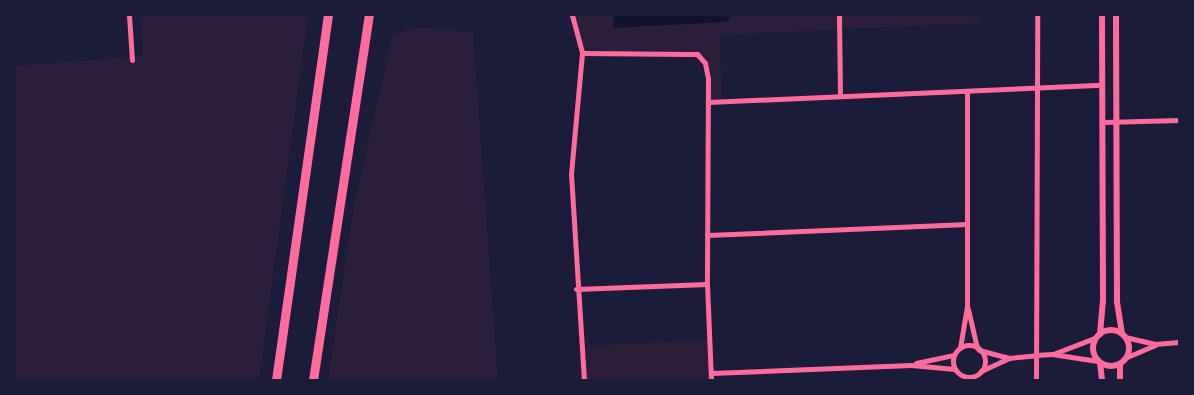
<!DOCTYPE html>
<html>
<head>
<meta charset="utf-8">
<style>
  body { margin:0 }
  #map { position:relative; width:1194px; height:395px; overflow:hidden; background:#1b1b3a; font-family:Ubuntu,sans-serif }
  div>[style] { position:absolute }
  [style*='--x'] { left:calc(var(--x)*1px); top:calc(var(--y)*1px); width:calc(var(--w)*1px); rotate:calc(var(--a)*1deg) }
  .green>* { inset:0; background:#2a1e3b }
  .water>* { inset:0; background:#12122b }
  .minor>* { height:5px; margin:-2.5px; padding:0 2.5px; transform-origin:2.5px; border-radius:2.5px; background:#ff6b9d }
  .minor>.ring { margin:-2.5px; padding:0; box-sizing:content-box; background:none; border:5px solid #ff6b9d; border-radius:50% }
  .tertiary>* { height:6px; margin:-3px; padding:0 3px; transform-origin:3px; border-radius:3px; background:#ff6b9d }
  .tertiary>.ring { margin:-3px; padding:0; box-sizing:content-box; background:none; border:6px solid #ff6b9d; border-radius:50% }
  .trunk>* { height:9px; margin:-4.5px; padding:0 4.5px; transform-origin:4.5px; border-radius:4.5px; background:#ff6b9d }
  span { translate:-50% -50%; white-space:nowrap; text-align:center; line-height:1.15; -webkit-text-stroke:4.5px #1b1b3a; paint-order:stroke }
  .frame { position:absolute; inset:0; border:16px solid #1b1b3a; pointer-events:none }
</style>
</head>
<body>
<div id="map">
  <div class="green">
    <i style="clip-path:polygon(140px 15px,308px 15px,259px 380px,15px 380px,15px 66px,143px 56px)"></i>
    <i style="clip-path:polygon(572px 15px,980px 15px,980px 23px,720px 35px,722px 102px,708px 102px,707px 70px,697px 54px,582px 53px)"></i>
    <i style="clip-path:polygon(413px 27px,473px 32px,498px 380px,328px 380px,354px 205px,392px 37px)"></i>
    <i style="clip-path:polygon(709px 340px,711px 380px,584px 380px,582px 346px)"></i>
  </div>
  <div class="water">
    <i style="clip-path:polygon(614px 15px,733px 15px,726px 22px,613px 28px)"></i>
  </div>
  <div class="minor">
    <i style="--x:129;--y:15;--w:45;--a:86.2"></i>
    <i style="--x:572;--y:15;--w:39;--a:75"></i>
    <i style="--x:582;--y:53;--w:121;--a:95.2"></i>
    <i style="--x:571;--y:174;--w:206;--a:86.4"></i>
    <i style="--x:839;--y:15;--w:81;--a:89.3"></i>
    <i style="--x:582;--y:53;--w:108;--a:0.5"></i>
    <i style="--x:690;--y:54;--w:7;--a:0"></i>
    <i style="--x:697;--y:54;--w:12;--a:48"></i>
    <i style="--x:705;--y:63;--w:16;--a:79"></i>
    <i style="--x:708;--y:79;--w:205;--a:90.3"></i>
    <i style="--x:707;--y:284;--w:96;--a:87.6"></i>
    <i style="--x:708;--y:102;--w:394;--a:-2.5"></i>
    <i style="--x:1104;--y:122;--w:75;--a:-1.5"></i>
    <i style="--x:707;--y:235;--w:260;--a:-2.4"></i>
    <i style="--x:576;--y:289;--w:131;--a:-2.2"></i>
    <i style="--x:968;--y:309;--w:40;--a:77"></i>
    <i style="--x:1125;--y:337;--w:31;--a:13"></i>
    <i style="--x:1155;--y:344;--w:24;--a:-5"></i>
    <i class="ring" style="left:953px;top:345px;width:27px;height:27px"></i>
    <i style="--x:960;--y:348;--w:43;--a:-80.5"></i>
    <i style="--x:967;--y:306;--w:214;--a:-90"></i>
    <i style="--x:979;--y:350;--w:31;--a:15"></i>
    <i style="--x:1053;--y:354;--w:45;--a:-20.9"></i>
    <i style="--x:1127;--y:357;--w:30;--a:-23"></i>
    <i style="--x:916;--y:363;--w:39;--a:-12"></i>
    <i style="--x:981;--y:371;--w:31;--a:-25"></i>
    <i style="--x:1009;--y:358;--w:27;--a:-6"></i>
    <i style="--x:1036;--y:355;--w:16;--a:-4"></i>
    <i style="--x:1052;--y:354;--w:46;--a:8.8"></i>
    <i style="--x:711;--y:373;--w:200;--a:-2.3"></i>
    <i style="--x:911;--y:365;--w:44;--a:5.2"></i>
    <i style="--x:1036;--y:380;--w:365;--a:-89.8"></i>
  </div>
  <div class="tertiary">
    <i style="--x:1116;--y:15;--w:287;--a:89.8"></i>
    <i style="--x:1117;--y:302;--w:32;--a:81"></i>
    <i class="ring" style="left:1093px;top:330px;width:30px;height:30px"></i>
    <i style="--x:1100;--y:334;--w:32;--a:-85"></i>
    <i style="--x:1103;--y:302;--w:287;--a:-90.2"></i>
    <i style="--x:1100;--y:363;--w:17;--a:83"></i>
    <i style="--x:1120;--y:380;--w:16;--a:-90"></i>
  </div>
  <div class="trunk">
    <i style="--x:276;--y:380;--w:369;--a:-81.9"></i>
    <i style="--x:313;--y:380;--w:369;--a:-81.3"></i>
  </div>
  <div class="frame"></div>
</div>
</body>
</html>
